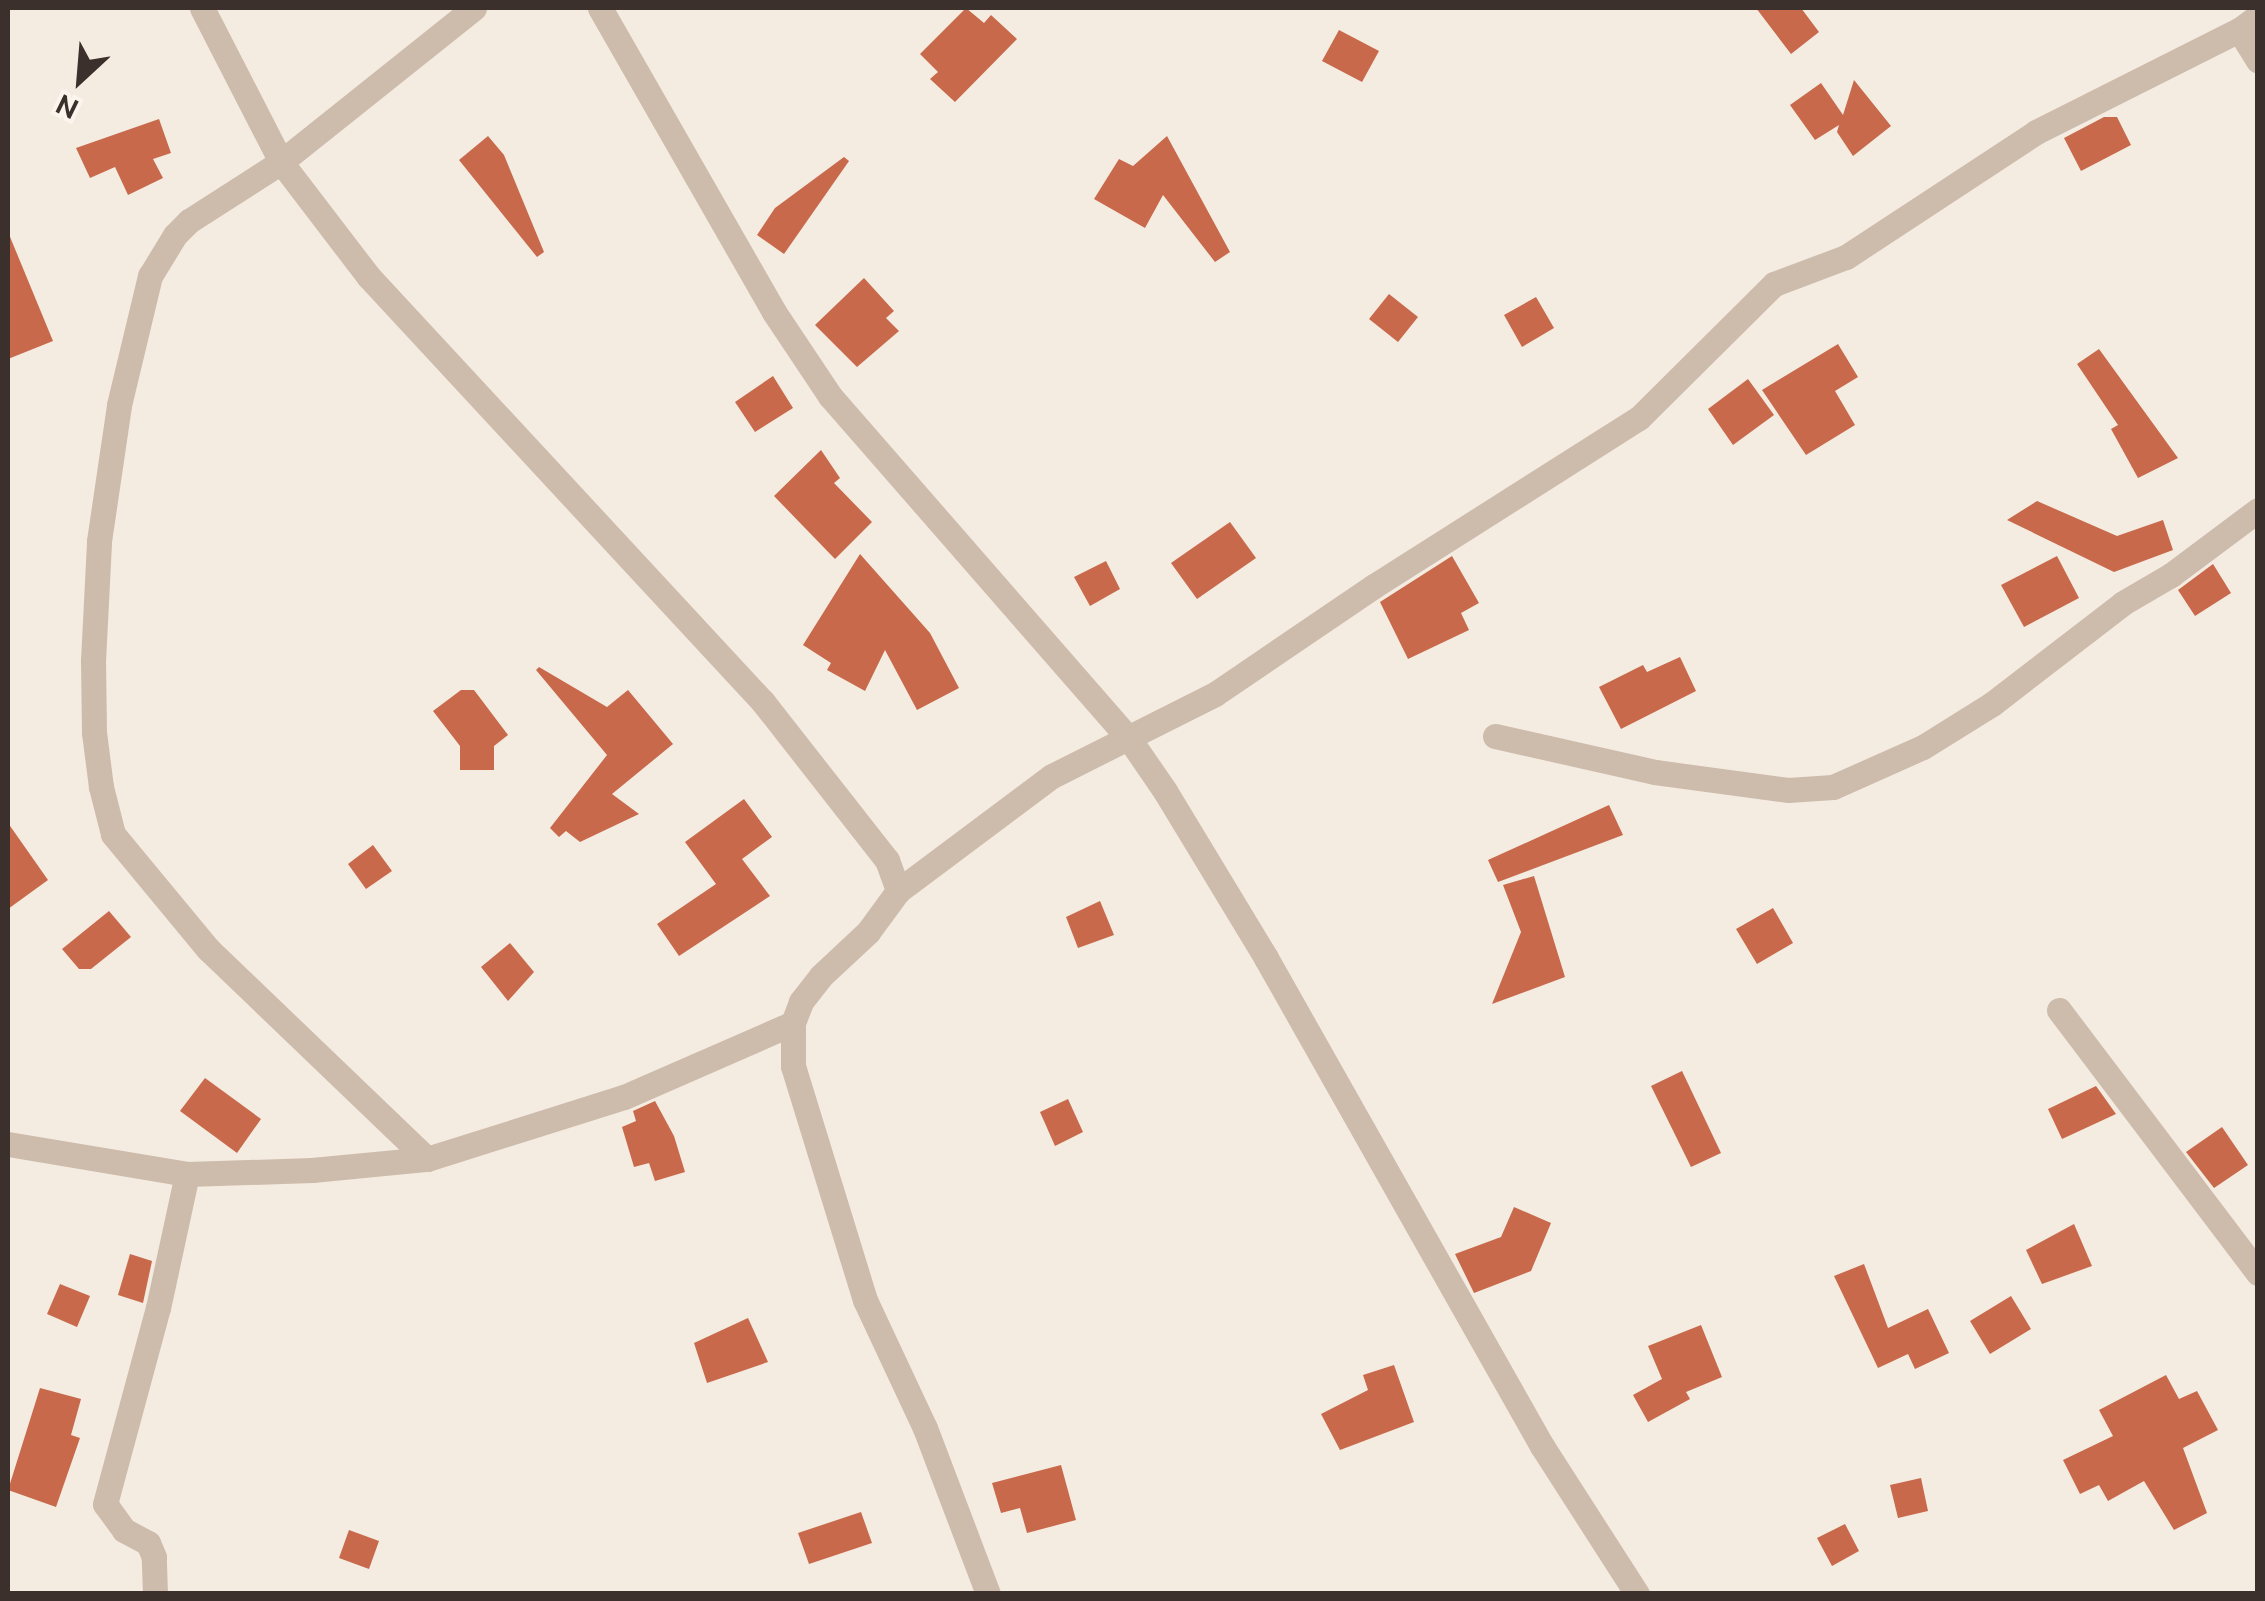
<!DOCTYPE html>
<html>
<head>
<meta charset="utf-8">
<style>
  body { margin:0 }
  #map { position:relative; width:2265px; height:1601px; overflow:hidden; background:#f4ebe1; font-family:Ubuntu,sans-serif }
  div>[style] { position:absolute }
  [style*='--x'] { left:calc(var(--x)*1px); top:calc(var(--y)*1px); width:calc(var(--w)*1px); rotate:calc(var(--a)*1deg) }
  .building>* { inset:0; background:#c8694b }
  .minor>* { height:25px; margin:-12.5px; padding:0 12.5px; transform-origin:12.5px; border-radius:12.5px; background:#cdbbac }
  span { translate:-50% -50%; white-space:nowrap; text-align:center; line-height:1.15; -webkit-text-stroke:9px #fbf5ee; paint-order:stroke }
  .frame { position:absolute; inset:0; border:10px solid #3b302b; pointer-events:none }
  .north { position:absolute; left:30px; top:30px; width:100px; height:100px; -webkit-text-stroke:8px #fbf5ee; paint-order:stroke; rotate:206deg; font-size:28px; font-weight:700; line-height:40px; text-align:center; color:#3b302b }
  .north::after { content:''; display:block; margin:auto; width:35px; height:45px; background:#3b302b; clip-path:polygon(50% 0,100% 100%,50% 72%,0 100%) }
</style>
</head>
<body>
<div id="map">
  <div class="building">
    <i style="clip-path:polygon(966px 8px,984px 23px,991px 15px,1017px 39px,955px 102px,930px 79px,938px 72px,920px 54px)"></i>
    <i style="clip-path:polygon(1756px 8px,1801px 8px,1819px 32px,1791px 54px)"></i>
    <i style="clip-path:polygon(1339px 30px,1379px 51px,1362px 82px,1322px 61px)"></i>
    <i style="clip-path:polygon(1854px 80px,1891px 126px,1853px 156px,1837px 132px,1839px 125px,1815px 140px,1790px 105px,1821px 83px,1843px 115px)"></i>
    <i style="clip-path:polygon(2104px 117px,2117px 117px,2131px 145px,2081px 171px,2064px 138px)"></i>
    <i style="clip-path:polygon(159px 119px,171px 153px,153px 159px,163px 178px,128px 195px,115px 167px,90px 178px,76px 148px)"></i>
    <i style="clip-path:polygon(488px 136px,504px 155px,544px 252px,537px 257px,459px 160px)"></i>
    <i style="clip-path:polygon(1167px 136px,1230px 252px,1215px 262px,1163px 195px,1145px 228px,1094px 199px,1119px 159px,1133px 166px)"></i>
    <i style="clip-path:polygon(844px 157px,849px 161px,784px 254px,757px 235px,775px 208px)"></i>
    <i style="clip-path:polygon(8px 232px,53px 341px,8px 359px)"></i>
    <i style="clip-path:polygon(864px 278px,894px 311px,886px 318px,899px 331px,857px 367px,815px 325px)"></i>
    <i style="clip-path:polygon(1389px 294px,1418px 317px,1398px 342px,1369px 319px)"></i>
    <i style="clip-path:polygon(1536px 297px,1554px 328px,1522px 347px,1504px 315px)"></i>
    <i style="clip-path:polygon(1838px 344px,1858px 377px,1835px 391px,1855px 425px,1806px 455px,1762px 390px)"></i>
    <i style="clip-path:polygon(2099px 349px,2178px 458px,2138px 478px,2111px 429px,2118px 425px,2077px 364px)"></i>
    <i style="clip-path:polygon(773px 376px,793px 408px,755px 432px,735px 402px)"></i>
    <i style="clip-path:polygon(1748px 379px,1774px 415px,1733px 445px,1708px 409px)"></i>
    <i style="clip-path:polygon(821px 450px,840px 478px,834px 483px,872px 522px,835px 559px,774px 496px)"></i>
    <i style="clip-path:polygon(2037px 501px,2117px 536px,2163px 520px,2173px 550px,2114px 572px,2007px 520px)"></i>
    <i style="clip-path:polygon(1230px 522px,1256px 558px,1197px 599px,1171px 563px)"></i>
    <i style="clip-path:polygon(860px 554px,930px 633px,959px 688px,917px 710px,885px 650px,865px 691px,827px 670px,831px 663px,803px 645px)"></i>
    <i style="clip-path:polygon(1452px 556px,1479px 603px,1461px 613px,1469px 630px,1408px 659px,1380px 602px)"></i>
    <i style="clip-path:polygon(2057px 556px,2079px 598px,2024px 627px,2001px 585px)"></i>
    <i style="clip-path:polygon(1106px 561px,1120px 589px,1090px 606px,1074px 577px)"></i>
    <i style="clip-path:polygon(2213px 564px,2231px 593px,2195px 616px,2178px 590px)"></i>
    <i style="clip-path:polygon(1680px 657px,1696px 691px,1621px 729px,1599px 687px,1643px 665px,1647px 672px)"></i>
    <i style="clip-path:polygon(539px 667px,607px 707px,628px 690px,673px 744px,612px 794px,639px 814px,580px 842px,566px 831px,559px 837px,550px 828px,607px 755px,536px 670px)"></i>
    <i style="clip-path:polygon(461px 690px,474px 690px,508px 735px,494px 746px,494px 770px,460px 770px,460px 746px,433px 711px)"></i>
    <i style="clip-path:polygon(744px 799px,772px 837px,742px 859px,770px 896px,679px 956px,657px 924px,716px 884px,685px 842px)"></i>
    <i style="clip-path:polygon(1609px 805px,1623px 835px,1498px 882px,1488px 860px)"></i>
    <i style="clip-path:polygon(8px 823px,48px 880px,8px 909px)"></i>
    <i style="clip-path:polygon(373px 845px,392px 871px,366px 889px,348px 864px)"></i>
    <i style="clip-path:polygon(1534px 876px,1565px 977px,1492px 1004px,1521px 932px,1503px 885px)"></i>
    <i style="clip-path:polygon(1100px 901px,1114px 935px,1078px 948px,1066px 917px)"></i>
    <i style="clip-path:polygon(1773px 908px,1793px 943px,1757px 964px,1736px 929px)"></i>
    <i style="clip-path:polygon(109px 911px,131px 937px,91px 969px,79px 969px,62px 949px)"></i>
    <i style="clip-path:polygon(510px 943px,534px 972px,508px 1001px,481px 967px)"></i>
    <i style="clip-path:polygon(1682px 1071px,1721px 1153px,1691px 1167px,1651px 1086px)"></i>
    <i style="clip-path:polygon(205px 1078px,261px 1119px,237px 1153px,180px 1111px)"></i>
    <i style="clip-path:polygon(2096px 1086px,2116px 1114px,2062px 1139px,2048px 1109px)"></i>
    <i style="clip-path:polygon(1068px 1099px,1083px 1132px,1055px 1146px,1040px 1112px)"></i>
    <i style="clip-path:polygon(655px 1101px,674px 1136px,685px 1172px,655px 1181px,649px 1163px,634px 1167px,622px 1127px,636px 1121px,633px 1111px)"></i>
    <i style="clip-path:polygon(2222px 1127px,2248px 1165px,2214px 1188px,2186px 1152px)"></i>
    <i style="clip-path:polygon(1514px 1207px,1551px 1223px,1531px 1271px,1474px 1293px,1455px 1254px,1501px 1237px)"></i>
    <i style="clip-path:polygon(2074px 1224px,2092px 1266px,2042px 1284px,2026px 1250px)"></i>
    <i style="clip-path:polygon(130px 1254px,152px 1261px,143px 1303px,118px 1295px)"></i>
    <i style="clip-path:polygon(1864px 1264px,1888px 1328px,1928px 1309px,1949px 1353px,1915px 1369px,1908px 1354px,1878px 1368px,1834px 1276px)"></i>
    <i style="clip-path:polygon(60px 1284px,90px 1296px,77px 1327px,47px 1314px)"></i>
    <i style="clip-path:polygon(2011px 1296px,2031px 1329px,1990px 1354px,1970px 1321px)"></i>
    <i style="clip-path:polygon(748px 1318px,768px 1362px,707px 1383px,694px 1343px)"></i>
    <i style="clip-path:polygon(1701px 1325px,1722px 1377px,1686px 1392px,1690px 1399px,1648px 1422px,1633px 1395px,1662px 1379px,1648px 1346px)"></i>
    <i style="clip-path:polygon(1394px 1365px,1414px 1422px,1340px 1450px,1321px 1414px,1368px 1390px,1363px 1375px)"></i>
    <i style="clip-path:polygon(2166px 1375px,2179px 1399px,2197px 1391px,2218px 1430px,2183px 1448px,2207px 1513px,2174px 1530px,2144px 1481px,2108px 1501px,2099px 1485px,2080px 1494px,2063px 1460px,2113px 1436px,2099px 1410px)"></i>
    <i style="clip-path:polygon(40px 1388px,81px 1399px,71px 1435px,80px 1438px,56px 1507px,8px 1490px)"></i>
    <i style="clip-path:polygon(1061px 1465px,1076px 1520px,1027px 1533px,1020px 1508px,1001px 1513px,992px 1483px)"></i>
    <i style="clip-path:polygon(1921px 1478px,1928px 1511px,1898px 1518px,1890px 1485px)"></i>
    <i style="clip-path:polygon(861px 1512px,872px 1543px,809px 1564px,798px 1533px)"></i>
    <i style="clip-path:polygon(1845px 1524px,1859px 1551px,1832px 1566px,1817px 1538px)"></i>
    <i style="clip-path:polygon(349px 1530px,379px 1541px,369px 1569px,339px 1558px)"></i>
  </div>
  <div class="minor">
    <i style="--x:202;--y:8;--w:173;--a:62.8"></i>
    <i style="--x:281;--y:162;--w:145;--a:52.6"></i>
    <i style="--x:369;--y:277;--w:580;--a:47.17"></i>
    <i style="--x:763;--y:702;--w:201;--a:51.9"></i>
    <i style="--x:887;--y:860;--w:33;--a:70"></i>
    <i style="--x:898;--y:891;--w:51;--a:126.2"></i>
    <i style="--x:868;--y:932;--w:64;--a:136.9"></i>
    <i style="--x:821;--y:976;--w:33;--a:128"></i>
    <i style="--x:801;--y:1002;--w:22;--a:111"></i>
    <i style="--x:793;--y:1023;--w:43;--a:90"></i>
    <i style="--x:793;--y:1066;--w:245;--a:72.9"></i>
    <i style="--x:865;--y:1300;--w:141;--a:64.9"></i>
    <i style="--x:925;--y:1428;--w:178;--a:69.2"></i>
    <i style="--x:600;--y:8;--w:350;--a:60.2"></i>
    <i style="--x:774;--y:312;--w:101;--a:56.3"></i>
    <i style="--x:830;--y:396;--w:456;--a:48.9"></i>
    <i style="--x:1130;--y:740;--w:62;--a:55.5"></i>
    <i style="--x:1165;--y:791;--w:195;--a:58.8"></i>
    <i style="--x:1266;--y:958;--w:561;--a:60.51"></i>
    <i style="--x:1542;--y:1446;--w:176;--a:57.3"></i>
    <i style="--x:2239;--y:30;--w:36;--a:58"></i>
    <i style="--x:1495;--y:736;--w:164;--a:12.7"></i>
    <i style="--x:1655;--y:772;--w:134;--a:7.7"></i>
    <i style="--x:1788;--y:790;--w:45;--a:-3.8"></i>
    <i style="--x:1833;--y:787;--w:98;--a:-24"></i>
    <i style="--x:1923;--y:747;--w:81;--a:-31.9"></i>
    <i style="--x:1992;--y:704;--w:165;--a:-37.6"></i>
    <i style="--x:2123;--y:603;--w:56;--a:-30.3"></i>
    <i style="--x:2171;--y:575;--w:109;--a:-36.8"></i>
    <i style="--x:898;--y:891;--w:192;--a:-36.8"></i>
    <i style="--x:1052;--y:776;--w:182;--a:-26.7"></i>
    <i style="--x:1215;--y:694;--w:192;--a:-34.2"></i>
    <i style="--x:1374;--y:586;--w:314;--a:-32.4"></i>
    <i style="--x:1639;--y:418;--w:190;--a:-44.8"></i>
    <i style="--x:1774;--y:284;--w:77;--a:-20.6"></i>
    <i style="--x:1846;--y:257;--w:227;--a:-33.3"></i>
    <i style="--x:2036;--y:132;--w:227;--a:-26.7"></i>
    <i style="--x:2239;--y:30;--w:24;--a:-36"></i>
    <i style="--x:2059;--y:1010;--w:330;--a:52.9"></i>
    <i style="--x:8;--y:1144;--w:181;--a:9.5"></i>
    <i style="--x:187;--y:1174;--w:125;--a:-1.8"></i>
    <i style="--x:312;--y:1170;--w:116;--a:-5.5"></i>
    <i style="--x:427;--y:1159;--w:207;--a:-17.5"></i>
    <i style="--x:624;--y:1097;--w:184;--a:-23.6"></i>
    <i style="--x:427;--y:1159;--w:303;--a:-136.2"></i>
    <i style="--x:208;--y:949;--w:149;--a:-129.6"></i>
    <i style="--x:113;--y:834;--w:49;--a:-104.3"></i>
    <i style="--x:101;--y:787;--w:55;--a:-97.3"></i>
    <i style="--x:94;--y:732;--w:71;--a:-90.8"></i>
    <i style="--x:93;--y:661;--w:120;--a:-87.1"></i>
    <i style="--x:99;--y:541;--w:137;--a:-81.6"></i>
    <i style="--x:119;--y:405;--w:133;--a:-76.5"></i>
    <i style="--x:150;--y:276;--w:48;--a:-58.6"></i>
    <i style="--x:175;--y:235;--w:20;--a:-45"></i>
    <i style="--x:189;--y:221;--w:109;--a:-32.7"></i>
    <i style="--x:281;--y:162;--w:247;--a:-38.6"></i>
    <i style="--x:155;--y:1594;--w:37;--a:-92"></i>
    <i style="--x:154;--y:1557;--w:15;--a:-113"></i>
    <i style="--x:148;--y:1543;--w:27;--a:-152"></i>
    <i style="--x:124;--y:1530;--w:32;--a:-126"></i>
    <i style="--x:105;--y:1504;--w:203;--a:-74.9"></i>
    <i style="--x:158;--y:1308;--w:137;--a:-77.8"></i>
  </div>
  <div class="frame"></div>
  <div class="north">N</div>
</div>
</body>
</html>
